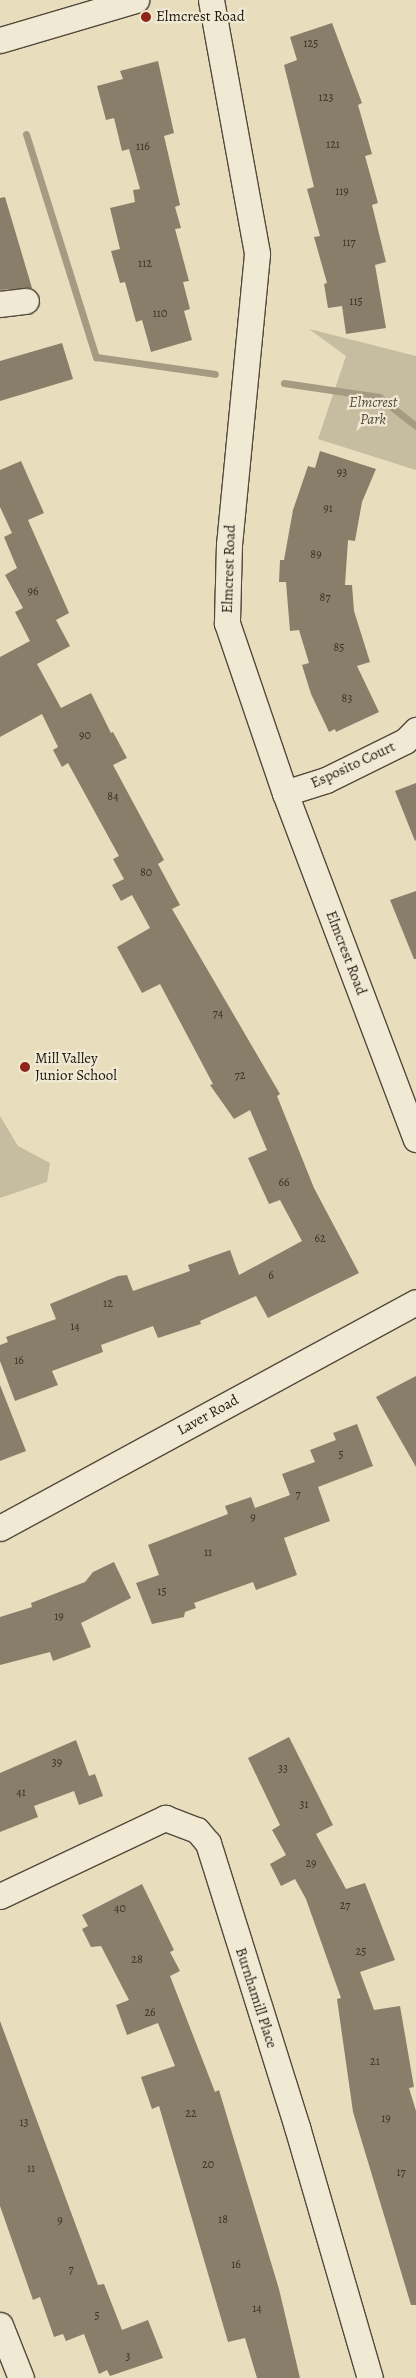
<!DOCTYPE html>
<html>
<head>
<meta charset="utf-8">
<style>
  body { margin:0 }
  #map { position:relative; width:416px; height:2378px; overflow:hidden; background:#e8ddbd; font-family:Alegreya,serif }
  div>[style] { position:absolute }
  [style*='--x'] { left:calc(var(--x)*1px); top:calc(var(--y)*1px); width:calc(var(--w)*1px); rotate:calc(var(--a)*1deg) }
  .green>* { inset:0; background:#c6bca0 }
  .stream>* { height:7px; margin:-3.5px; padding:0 3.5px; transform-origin:3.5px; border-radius:3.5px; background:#a59a82 }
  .building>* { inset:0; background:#897e6a }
  .roads { filter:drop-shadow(1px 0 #54493b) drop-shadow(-1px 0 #54493b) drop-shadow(0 1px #54493b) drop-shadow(0 -1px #54493b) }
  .minor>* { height:25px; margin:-12.5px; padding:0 12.5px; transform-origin:12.5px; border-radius:12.5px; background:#f0e9d4 }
  .dots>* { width:14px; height:14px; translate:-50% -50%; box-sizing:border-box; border:2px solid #f0e9d4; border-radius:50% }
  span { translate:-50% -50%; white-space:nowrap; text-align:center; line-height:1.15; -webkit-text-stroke:4.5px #f0e9d4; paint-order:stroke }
  .number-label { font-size:12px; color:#3c3226 }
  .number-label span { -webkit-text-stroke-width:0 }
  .poi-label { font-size:15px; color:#221810 }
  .left { translate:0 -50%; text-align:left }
  .park-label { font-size:15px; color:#53493b; font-style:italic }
  .street-label { font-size:15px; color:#221810 }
</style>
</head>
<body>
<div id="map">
  <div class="green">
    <i style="clip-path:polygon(309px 329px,416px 356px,416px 470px,318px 439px,346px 356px)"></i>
    <i style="clip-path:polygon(0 1116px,18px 1146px,50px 1163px,47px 1182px,0 1198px)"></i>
  </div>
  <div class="stream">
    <i style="--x:26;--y:134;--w:234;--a:72.6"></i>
    <i style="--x:96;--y:357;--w:120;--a:8.1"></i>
    <i style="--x:284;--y:383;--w:96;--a:8.4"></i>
    <i style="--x:379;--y:397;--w:47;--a:38.1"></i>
  </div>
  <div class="building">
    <i style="clip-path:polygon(332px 23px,362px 103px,358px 105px,372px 154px,365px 156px,378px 203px,372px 205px,386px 262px,375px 265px,386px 328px,346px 334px,342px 306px,328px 308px,324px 284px,327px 283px,314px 237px,320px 236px,307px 189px,314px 187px,284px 65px,297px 60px,290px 37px)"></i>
    <i style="clip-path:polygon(158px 61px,174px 133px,164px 136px,180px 205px,175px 207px,181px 228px,175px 229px,189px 281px,183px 282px,190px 309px,184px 311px,192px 340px,151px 352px,142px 320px,136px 322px,125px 282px,120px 283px,111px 251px,120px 249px,110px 208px,135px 202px,133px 190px,140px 189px,129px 149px,122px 151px,114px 118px,106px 120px,97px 86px,123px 79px,120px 71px)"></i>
    <i style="clip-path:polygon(5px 197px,32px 288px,0 290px,0 198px)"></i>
    <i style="clip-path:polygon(62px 343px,73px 379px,0 401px,0 361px)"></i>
    <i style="clip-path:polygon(320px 451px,376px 469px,362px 502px,355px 541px,348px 540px,345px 585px,352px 585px,354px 611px,370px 662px,357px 666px,379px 712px,336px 732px,335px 729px,329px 732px,311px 694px,302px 665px,309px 663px,299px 630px,290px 631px,286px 582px,279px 582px,280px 560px,284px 560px,293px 510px,308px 466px,315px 468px)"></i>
    <i style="clip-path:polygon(21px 461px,44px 513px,28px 520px,69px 613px,56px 620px,70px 646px,37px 664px,61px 708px,91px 693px,111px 733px,113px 732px,127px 758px,113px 765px,164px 860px,158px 864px,180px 905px,172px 909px,280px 1094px,277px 1096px,314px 1188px,359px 1273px,268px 1318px,256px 1296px,200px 1321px,201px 1324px,158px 1338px,153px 1326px,101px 1345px,103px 1352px,52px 1371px,58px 1385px,15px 1401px,0 1361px,0 1345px,8px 1342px,6px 1337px,56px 1319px,50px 1304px,118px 1276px,127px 1275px,133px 1291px,190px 1271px,188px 1265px,230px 1250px,239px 1275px,302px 1241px,280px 1200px,269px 1204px,248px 1158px,267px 1150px,250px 1110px,234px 1119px,210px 1085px,213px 1084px,160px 984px,142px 993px,117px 947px,150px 928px,132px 895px,121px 901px,112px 885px,124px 879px,113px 859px,119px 856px,68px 763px,62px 767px,53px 750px,58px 747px,42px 714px,0 737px,0 657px,30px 641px,15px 612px,23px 608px,5px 575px,17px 568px,4px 537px,12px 533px,0 507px,0 470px)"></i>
    <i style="clip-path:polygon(416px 783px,416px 840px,415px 841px,395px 791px)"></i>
    <i style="clip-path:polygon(416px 891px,416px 959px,414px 959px,390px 900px)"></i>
    <i style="clip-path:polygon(416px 1376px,416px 1467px,376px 1397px)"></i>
    <i style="clip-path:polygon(0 1385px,26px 1451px,0 1461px)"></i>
    <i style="clip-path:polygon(357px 1424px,373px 1466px,318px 1487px,330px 1521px,284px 1538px,297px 1575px,256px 1590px,253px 1582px,194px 1603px,196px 1608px,185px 1612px,184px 1617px,152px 1624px,136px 1583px,159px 1575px,148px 1545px,228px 1514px,225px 1506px,251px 1497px,255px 1508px,290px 1495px,282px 1474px,315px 1462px,310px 1450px,336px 1440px,333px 1433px)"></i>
    <i style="clip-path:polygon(114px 1562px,131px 1598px,81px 1623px,91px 1647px,53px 1661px,50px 1652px,0 1665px,0 1617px,32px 1607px,31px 1603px,85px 1582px,93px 1572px)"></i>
    <i style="clip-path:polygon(289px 1737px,333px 1825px,316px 1834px,346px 1889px,365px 1883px,395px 1960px,360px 1972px,374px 2010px,400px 2006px,414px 2087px,409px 2088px,416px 2111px,416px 2305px,411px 2305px,353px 2112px,337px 1999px,341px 1998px,306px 1899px,295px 1879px,281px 1886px,270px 1864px,286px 1855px,272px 1830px,280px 1825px,248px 1758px)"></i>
    <i style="clip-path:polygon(76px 1740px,89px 1776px,95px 1774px,103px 1796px,79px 1805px,74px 1791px,34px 1806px,38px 1817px,0 1832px,0 1773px)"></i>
    <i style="clip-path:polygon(142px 1884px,174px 1950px,170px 1952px,180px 1971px,170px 1976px,215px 2092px,219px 2090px,279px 2289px,300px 2378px,257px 2378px,245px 2338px,228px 2342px,159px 2106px,152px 2109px,141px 2077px,175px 2066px,158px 2023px,127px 2035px,116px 2005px,129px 2000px,101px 1946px,91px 1947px,82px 1929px,88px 1926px,82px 1915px)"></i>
    <i style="clip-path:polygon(0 2021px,98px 2285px,104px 2284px,122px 2330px,148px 2320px,163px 2358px,110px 2376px,107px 2370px,99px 2374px,84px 2334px,66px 2341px,63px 2334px,54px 2337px,40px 2297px,33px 2300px,0 2206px)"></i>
  </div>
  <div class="roads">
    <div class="minor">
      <i style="--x:211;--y:0;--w:258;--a:79.7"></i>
      <i style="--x:257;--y:254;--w:291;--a:95.5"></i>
      <i style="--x:229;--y:544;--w:79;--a:91.5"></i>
      <i style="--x:227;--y:623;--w:180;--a:71.2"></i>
      <i style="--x:285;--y:793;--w:370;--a:69.3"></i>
      <i style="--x:0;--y:40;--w:142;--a:-16.4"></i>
      <i style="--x:0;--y:304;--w:26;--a:-7"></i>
      <i style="--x:285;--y:793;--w:43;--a:-17.6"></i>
      <i style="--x:326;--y:780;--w:88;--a:-26.3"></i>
      <i style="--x:405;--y:741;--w:16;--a:-45"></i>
      <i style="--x:0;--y:1528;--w:473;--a:-28.5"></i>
      <i style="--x:0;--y:1896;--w:183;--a:-25.3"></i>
      <i style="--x:165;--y:1818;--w:34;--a:21"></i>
      <i style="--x:197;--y:1830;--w:17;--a:50"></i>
      <i style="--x:208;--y:1843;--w:298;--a:72.6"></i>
      <i style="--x:297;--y:2127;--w:261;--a:73.8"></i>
      <i style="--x:0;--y:2325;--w:57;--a:68.4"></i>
    </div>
  </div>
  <div class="dots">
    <i style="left:146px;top:17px;background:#8f2418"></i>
    <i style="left:25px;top:1067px;background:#8f2418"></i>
  </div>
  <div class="number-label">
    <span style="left:311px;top:44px">125</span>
    <span style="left:326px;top:98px">123</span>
    <span style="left:333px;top:145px">121</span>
    <span style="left:143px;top:147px">116</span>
    <span style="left:342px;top:192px">119</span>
    <span style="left:349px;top:243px">117</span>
    <span style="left:145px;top:264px">112</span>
    <span style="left:356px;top:302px">115</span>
    <span style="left:160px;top:314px">110</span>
    <span style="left:342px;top:473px">93</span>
    <span style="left:328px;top:509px">91</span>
    <span style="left:316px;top:555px">89</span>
    <span style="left:33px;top:592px">96</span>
    <span style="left:325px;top:598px">87</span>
    <span style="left:339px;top:648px">85</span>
    <span style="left:347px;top:699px">83</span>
    <span style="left:85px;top:736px">90</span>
    <span style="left:113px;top:797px">84</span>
    <span style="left:146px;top:873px">80</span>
    <span style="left:218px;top:1014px">74</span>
    <span style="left:240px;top:1076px">72</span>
    <span style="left:284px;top:1183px">66</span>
    <span style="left:320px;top:1239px">62</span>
    <span style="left:271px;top:1276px">6</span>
    <span style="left:108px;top:1304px">12</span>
    <span style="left:75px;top:1327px">14</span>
    <span style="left:19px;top:1361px">16</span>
    <span style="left:341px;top:1455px">5</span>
    <span style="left:298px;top:1495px">7</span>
    <span style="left:253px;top:1518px">9</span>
    <span style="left:208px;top:1553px">11</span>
    <span style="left:162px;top:1592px">15</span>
    <span style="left:59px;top:1617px">19</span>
    <span style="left:57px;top:1763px">39</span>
    <span style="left:283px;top:1769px">33</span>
    <span style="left:21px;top:1793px">41</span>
    <span style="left:304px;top:1805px">31</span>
    <span style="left:311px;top:1864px">29</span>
    <span style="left:345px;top:1906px">27</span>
    <span style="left:120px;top:1909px">40</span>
    <span style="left:361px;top:1952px">25</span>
    <span style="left:137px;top:1960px">28</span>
    <span style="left:150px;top:2013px">26</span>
    <span style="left:375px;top:2062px">21</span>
    <span style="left:191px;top:2114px">22</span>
    <span style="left:386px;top:2119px">19</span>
    <span style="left:24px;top:2123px">13</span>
    <span style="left:208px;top:2165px">20</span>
    <span style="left:31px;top:2169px">11</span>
    <span style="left:401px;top:2173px">17</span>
    <span style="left:223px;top:2220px">18</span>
    <span style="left:60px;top:2221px">9</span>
    <span style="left:236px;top:2265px">16</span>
    <span style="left:71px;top:2270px">7</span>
    <span style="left:257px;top:2309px">14</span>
    <span style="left:97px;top:2316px">5</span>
    <span style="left:128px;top:2357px">3</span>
  </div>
  <div class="poi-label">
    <span class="left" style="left:156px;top:17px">Elmcrest Road</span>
    <span class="left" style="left:35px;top:1067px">Mill Valley<br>Junior School</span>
  </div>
  <div class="park-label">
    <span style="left:373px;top:411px">Elmcrest<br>Park</span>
  </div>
  <div class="street-label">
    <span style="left:229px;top:569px;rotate:-88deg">Elmcrest Road</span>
    <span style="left:353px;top:765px;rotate:-25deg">Esposito Court</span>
    <span style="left:346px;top:953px;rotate:69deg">Elmcrest Road</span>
    <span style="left:208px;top:1415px;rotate:-29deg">Laver Road</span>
    <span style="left:256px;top:1998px;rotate:72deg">Burnhamill Place</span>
  </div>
</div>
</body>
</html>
